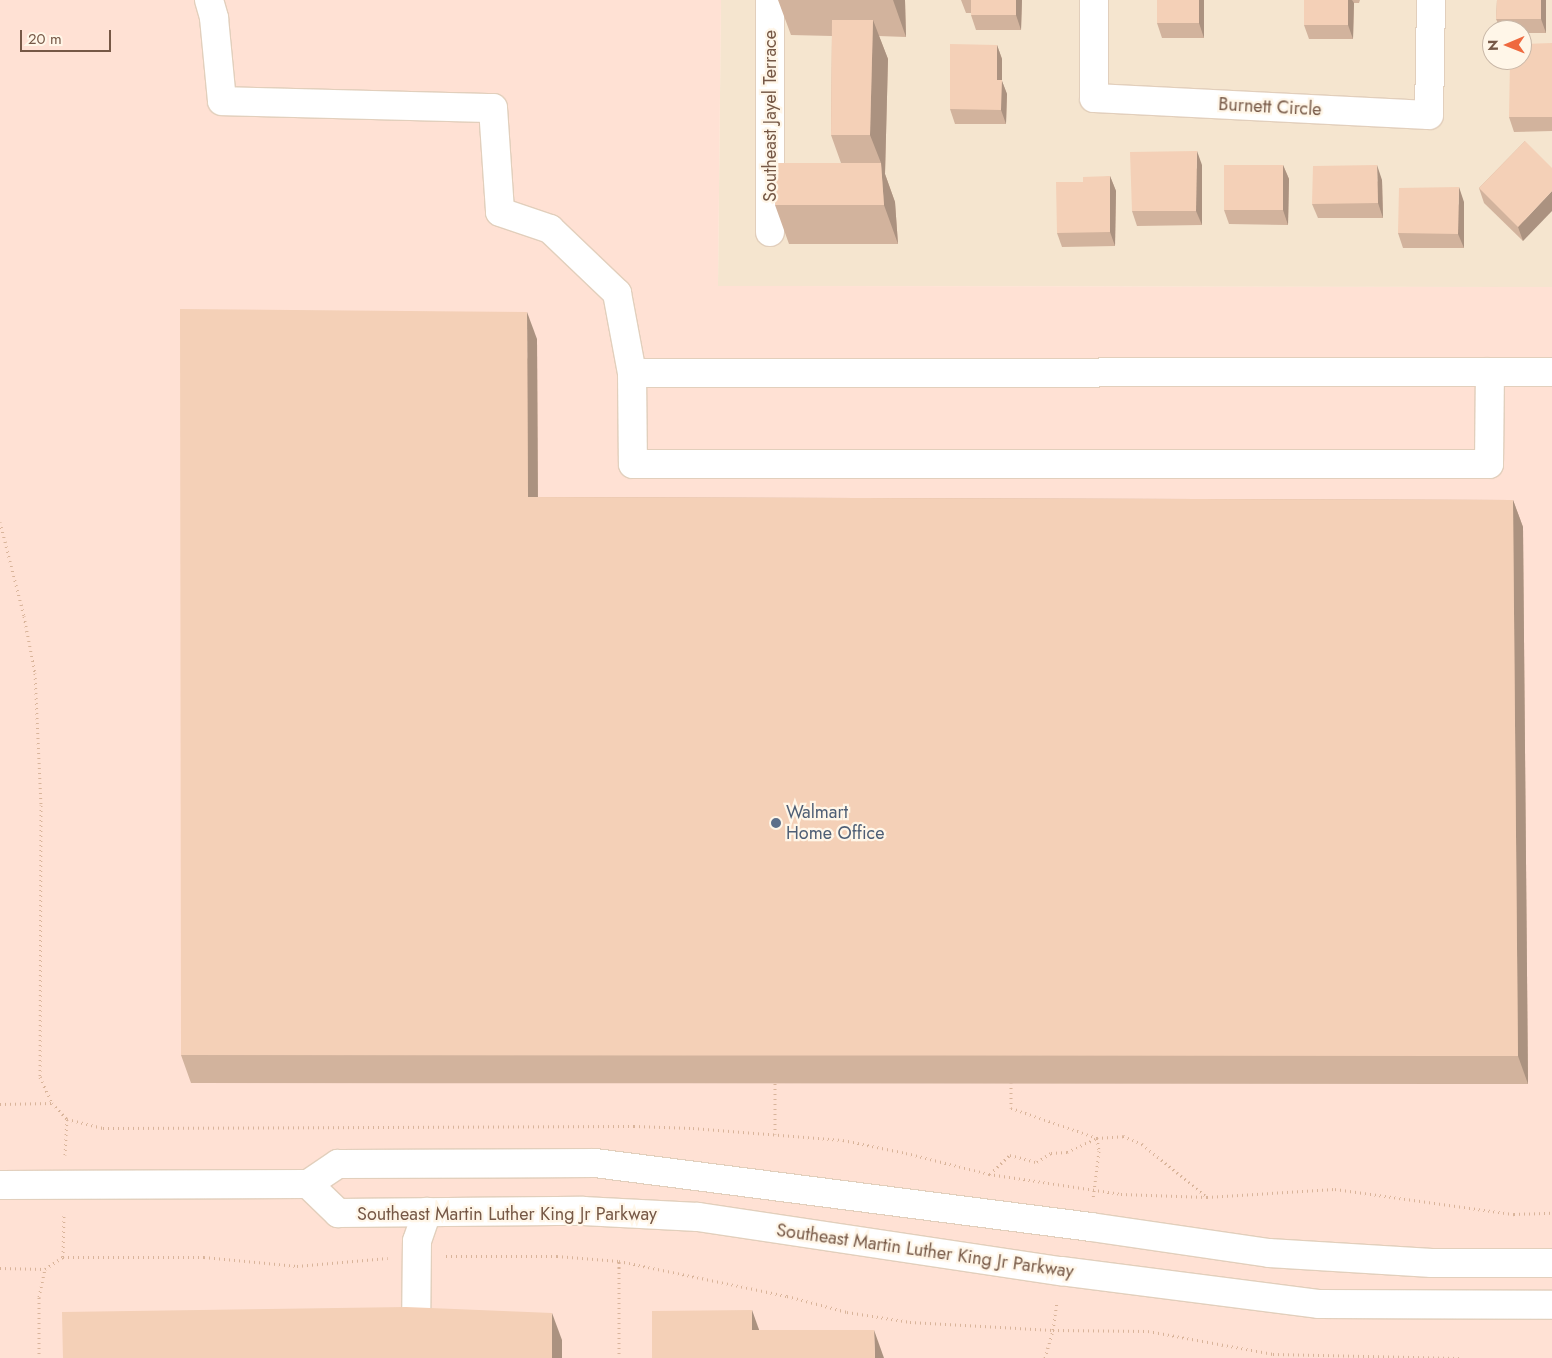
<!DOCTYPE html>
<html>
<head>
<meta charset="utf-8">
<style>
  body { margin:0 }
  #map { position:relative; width:1552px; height:1358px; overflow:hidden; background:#fdf3e1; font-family:Jost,sans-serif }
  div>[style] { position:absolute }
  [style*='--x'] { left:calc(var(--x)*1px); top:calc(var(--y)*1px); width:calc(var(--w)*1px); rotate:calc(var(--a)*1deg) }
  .residential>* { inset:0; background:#f5e5cf }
  .commercial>* { inset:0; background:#ffe1d4 }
  .path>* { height:3px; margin-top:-1.5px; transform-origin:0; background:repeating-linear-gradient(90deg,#d9b49a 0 1px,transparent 0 5px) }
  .roads { filter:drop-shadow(1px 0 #e2cfbc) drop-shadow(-1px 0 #e2cfbc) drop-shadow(0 1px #e2cfbc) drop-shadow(0 -1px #e2cfbc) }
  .minor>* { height:28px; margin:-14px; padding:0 14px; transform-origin:14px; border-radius:14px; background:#fff }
  .wall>* { inset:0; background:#d2b39d }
  .shaded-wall>* { inset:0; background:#ab9280 }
  .building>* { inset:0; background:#f4d0b7 }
  .dots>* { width:14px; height:14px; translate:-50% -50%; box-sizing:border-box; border:2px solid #fff6e8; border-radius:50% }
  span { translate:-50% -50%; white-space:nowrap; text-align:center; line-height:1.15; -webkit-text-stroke:4.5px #fff6e8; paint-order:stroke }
  .street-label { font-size:18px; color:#765846 }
  .service-label { font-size:18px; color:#4e5e75 }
  .left { translate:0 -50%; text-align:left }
  .north { position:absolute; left:1482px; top:20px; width:50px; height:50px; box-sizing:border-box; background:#fff6e8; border:1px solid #c8b7a7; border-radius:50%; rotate:269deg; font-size:14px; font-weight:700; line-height:20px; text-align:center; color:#765846 }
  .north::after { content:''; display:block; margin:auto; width:18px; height:22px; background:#ef693e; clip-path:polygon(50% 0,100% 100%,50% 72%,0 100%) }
  .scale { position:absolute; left:20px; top:30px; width:91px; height:22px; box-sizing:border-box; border:2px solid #765846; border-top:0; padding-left:6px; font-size:15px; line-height:18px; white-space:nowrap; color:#765846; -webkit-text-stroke:4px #fff6e8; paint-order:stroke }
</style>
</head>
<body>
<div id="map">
  <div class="residential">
    <i style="clip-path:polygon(evenodd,721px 0,1552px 0,1552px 287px,718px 286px,721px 0,1492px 30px,1522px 30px,1522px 60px,1492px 60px,1492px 30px)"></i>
  </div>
  <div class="commercial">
    <i style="clip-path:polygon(0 0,721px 0,718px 286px,1552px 287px,1552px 1358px,0 1358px)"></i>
  </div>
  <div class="path">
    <i style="--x:0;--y:522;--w:97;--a:75.7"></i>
    <i style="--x:24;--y:616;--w:58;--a:79.1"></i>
    <i style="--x:35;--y:673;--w:132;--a:87.4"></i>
    <i style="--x:41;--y:805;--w:272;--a:90.2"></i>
    <i style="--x:40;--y:1077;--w:29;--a:65"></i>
    <i style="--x:52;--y:1103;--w:22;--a:47"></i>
    <i style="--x:67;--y:1119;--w:37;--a:14"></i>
    <i style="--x:103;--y:1128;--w:531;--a:-0.22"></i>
    <i style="--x:634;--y:1126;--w:59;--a:1.9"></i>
    <i style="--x:693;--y:1128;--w:150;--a:4.6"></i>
    <i style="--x:843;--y:1140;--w:64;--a:11.7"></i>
    <i style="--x:906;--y:1153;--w:86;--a:14.2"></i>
    <i style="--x:989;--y:1174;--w:134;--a:8.6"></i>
    <i style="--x:1121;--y:1194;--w:86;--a:2"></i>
    <i style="--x:1207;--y:1197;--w:128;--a:-3.6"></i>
    <i style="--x:1335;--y:1189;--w:181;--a:8"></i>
    <i style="--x:1514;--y:1214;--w:38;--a:-2"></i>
    <i style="--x:1011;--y:1083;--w:25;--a:90"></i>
    <i style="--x:1011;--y:1108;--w:91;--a:19.2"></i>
    <i style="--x:1097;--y:1138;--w:13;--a:81"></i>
    <i style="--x:1099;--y:1151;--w:48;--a:97.1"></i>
    <i style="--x:0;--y:1104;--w:52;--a:-1.1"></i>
    <i style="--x:775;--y:1134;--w:51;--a:-90"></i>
    <i style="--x:65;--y:1155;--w:36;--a:-87"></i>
    <i style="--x:990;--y:1174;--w:28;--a:-44"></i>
    <i style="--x:1010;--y:1155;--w:28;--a:15"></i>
    <i style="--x:1037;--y:1162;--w:17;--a:-33"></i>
    <i style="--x:1051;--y:1153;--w:16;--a:-4"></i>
    <i style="--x:1067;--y:1152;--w:33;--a:-25"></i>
    <i style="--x:1097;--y:1138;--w:26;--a:-4"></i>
    <i style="--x:1123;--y:1136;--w:21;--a:23"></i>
    <i style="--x:1142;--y:1144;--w:84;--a:39.2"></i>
    <i style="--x:446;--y:1256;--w:111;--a:0"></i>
    <i style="--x:557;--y:1256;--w:62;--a:4.6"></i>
    <i style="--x:619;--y:1261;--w:172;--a:11.8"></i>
    <i style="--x:787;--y:1296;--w:62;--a:14.9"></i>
    <i style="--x:847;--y:1312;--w:64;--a:9"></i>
    <i style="--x:910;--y:1322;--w:143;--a:3.2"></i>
    <i style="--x:1053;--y:1330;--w:95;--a:0.6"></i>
    <i style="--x:1148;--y:1331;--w:127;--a:10.4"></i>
    <i style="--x:1273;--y:1354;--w:186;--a:1.2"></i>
    <i style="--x:63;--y:1257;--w:141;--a:0"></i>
    <i style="--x:204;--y:1257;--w:93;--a:5.5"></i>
    <i style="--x:297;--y:1266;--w:91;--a:-5"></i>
    <i style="--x:0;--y:1268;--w:45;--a:1.3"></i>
    <i style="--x:39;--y:1358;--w:61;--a:-90"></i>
    <i style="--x:39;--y:1297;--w:29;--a:-78"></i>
    <i style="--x:45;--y:1269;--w:22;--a:-34"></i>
    <i style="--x:63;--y:1257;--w:43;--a:-88.7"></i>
    <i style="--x:619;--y:1358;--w:97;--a:-90"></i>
    <i style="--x:1045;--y:1358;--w:29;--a:-74"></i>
    <i style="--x:1053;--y:1330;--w:29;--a:-82"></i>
  </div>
  <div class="roads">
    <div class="minor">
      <i style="--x:209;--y:0;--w:19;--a:74"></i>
      <i style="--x:214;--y:18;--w:83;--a:84.5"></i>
      <i style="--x:222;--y:101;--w:271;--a:1.5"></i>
      <i style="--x:493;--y:108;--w:104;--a:86.1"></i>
      <i style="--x:500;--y:212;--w:53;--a:18.8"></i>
      <i style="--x:550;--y:229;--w:93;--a:43.7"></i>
      <i style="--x:617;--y:293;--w:81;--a:79.4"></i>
      <i style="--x:632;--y:373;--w:920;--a:-0.06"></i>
      <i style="--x:1094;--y:0;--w:98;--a:90"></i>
      <i style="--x:1094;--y:98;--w:335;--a:2.9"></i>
      <i style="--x:1429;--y:115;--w:115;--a:-89"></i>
      <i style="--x:770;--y:232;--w:232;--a:-90"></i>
      <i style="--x:632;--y:373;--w:91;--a:89.4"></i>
      <i style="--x:633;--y:464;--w:856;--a:0"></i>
      <i style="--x:1489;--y:464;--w:92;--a:-89.4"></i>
      <i style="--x:308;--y:1184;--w:42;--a:44"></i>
      <i style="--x:338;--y:1213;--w:245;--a:-0.5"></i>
      <i style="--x:583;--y:1211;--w:115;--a:3"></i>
      <i style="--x:698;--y:1217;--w:367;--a:8.5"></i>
      <i style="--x:1061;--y:1271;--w:259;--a:7.3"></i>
      <i style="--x:1318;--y:1304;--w:234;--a:0.2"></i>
      <i style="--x:0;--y:1185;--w:308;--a:-0.2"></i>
      <i style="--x:308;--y:1184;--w:36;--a:-34"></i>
      <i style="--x:338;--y:1164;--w:257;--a:-0.2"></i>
      <i style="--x:595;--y:1163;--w:500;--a:7.35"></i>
      <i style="--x:1091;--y:1227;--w:180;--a:8.3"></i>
      <i style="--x:1269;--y:1253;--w:163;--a:3.5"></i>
      <i style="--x:1432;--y:1263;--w:120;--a:0"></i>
      <i style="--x:416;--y:1335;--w:94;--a:-89.4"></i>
      <i style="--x:417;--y:1241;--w:31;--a:-71"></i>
    </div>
  </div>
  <div class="wall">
    <i style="clip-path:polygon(778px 0,905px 0,906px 37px,879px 36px,888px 59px,885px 174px,895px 202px,898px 244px,789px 244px,775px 205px,841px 163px,831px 135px,832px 36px,791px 35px)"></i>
    <i style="clip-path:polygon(961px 0,1022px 0,1021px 30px,976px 30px,971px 15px,971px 13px,966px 13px)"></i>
    <i style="clip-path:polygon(1204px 0,1204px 38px,1162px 38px,1157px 23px)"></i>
    <i style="clip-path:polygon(1304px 0,1360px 0,1359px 3px,1354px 3px,1353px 39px,1309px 39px,1304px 25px)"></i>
    <i style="clip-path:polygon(1497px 0,1546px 0,1546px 33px,1522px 33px,1522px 30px,1501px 30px,1496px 19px)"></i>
    <i style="clip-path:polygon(1552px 43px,1552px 131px,1514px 132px,1509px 117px)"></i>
    <i style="clip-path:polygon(997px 45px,1002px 59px,1002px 81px,1007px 94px,1006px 124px,955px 124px,950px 109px)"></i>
    <i style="clip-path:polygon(1525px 141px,1523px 241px,1484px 203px,1479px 188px)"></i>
    <i style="clip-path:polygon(1202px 165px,1202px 225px,1137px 226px,1132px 211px)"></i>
    <i style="clip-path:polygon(1283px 165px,1289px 179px,1288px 225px,1229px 224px,1224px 210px)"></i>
    <i style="clip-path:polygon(1110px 176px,1116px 191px,1115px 246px,1062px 247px,1057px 233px,1083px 182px)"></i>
    <i style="clip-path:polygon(1382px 180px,1383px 218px,1318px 218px,1312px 204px)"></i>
    <i style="clip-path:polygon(1464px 202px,1464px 248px,1403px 248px,1398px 233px)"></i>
    <i style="clip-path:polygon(537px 339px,538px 497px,1513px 500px,1523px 527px,1528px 1084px,191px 1083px,181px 1055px)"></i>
  </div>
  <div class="shaded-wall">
    <i style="clip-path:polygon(893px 0,905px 0,906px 37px)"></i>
    <i style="clip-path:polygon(1016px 0,1022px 0,1021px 30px,1016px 15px)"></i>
    <i style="clip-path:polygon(1199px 0,1204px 0,1204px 38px,1199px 23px)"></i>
    <i style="clip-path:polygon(1348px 0,1352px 0,1354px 3px,1353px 39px,1348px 25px)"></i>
    <i style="clip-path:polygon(1541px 0,1546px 0,1546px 33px,1541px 19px)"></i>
    <i style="clip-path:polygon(873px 20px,888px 59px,885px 174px,895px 202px,898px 244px,884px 205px,881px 163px,870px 135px)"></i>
    <i style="clip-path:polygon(997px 45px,1002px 59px,1002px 81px,1007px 94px,1006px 124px,1001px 110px,997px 80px)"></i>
    <i style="clip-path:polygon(1197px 151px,1202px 165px,1202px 225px,1196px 211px)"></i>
    <i style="clip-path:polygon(1283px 165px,1289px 179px,1288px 225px,1283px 210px)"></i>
    <i style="clip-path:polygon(1377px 165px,1382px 180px,1383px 218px,1378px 203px)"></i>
    <i style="clip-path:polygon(1110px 176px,1116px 191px,1115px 246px,1110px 232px)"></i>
    <i style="clip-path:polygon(1459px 187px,1464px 202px,1464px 248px,1458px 234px)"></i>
    <i style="clip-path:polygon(1552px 191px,1552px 211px,1523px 241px,1518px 227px)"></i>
    <i style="clip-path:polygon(527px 312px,537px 339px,538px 525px,528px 497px)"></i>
    <i style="clip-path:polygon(1513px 500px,1523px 527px,1528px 1084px,1518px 1056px)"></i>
    <i style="clip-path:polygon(752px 1310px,762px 1338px,752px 1330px)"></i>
    <i style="clip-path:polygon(552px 1313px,562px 1340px,562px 1358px,552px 1358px)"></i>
    <i style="clip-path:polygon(874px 1330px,884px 1358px,875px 1358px)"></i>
  </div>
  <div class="building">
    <i style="clip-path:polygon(971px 0,1016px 0,1016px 15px,971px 15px)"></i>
    <i style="clip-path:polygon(1157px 0,1199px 0,1199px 23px,1157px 23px)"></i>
    <i style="clip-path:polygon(1304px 0,1348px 0,1348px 25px,1304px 25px)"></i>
    <i style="clip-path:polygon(1497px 0,1541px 0,1541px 19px,1496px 19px)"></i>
    <i style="clip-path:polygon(832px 20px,873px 20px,870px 135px,831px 135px)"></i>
    <i style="clip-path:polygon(1552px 43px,1552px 117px,1509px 117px,1510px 60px,1522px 60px,1522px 44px)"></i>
    <i style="clip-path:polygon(950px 44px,997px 45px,997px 80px,1002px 80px,1001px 110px,950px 109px)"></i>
    <i style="clip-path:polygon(1525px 141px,1552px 168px,1552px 191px,1518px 227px,1479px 188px)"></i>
    <i style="clip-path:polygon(1197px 151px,1196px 211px,1132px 211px,1130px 152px)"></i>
    <i style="clip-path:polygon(776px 163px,881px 163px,884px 205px,775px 205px)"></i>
    <i style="clip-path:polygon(1224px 165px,1283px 165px,1283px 210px,1224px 210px)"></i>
    <i style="clip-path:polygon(1377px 165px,1378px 203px,1312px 204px,1313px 166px)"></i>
    <i style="clip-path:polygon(1110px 176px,1110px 232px,1057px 233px,1056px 182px,1083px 182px,1083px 177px)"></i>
    <i style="clip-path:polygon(1459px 187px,1458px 234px,1398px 233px,1399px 188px)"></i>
    <i style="clip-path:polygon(180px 309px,527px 312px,528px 497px,1513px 500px,1518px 1056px,181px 1055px)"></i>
    <i style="clip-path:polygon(406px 1307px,552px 1313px,552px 1358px,63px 1358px,62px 1312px)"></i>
    <i style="clip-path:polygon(752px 1310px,752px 1330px,874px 1330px,875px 1358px,652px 1358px,652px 1311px)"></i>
  </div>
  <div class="dots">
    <i style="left:776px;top:823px;background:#5c6f8a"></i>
  </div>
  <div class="street-label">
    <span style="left:1270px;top:107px;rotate:3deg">Burnett Circle</span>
    <span style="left:770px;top:116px;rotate:-90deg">Southeast Jayel Terrace</span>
    <span style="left:507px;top:1214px">Southeast Martin Luther King Jr Parkway</span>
    <span style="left:925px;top:1251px;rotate:8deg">Southeast Martin Luther King Jr Parkway</span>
  </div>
  <div class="service-label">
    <span class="left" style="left:786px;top:823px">Walmart<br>Home Office</span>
  </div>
  <div class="north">N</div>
  <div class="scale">20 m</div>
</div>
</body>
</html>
